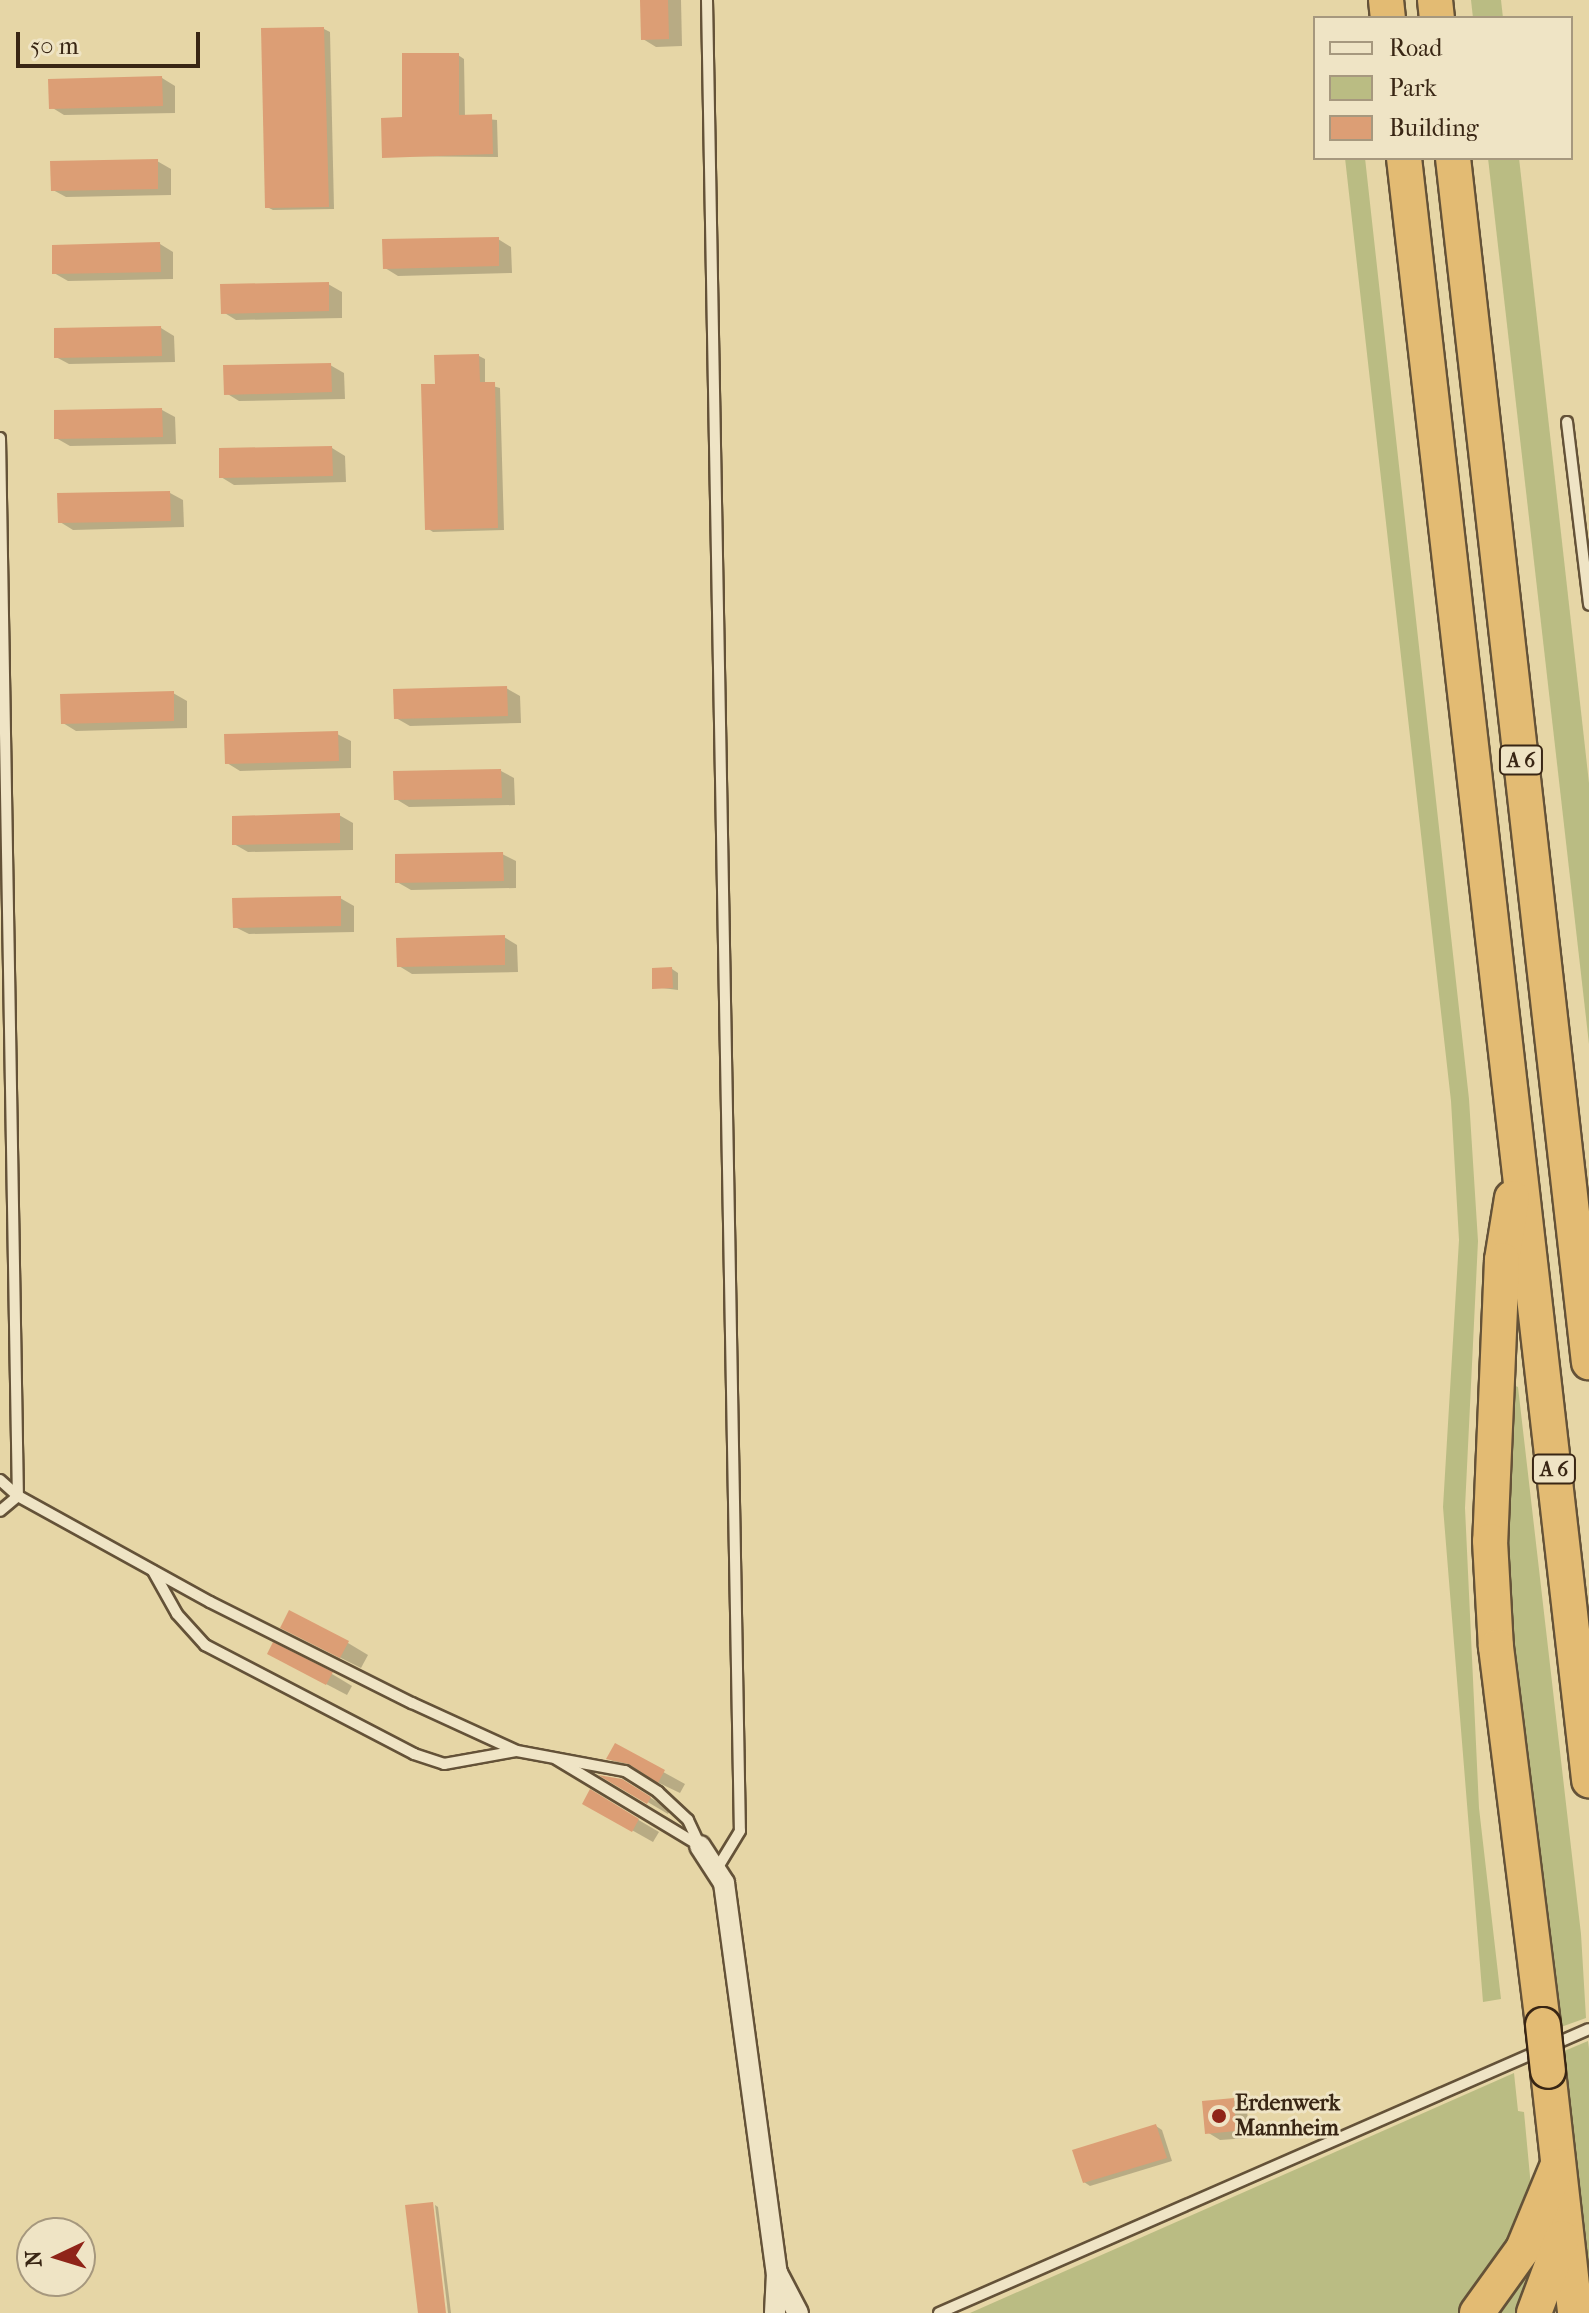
<!DOCTYPE html>
<html>
<head>
<meta charset="utf-8">
<style>
  body { margin:0 }
  #map { position:relative; width:1589px; height:2313px; overflow:hidden; background:#e6d6a6; font-family:"IM FELL French Canon",serif }
  div>[style] { position:absolute }
  [style*='--x'] { left:calc(var(--x)*1px); top:calc(var(--y)*1px); width:calc(var(--w)*1px); rotate:calc(var(--a)*1deg) }
  .green>* { inset:0; background:#babc83 }
  .shadow>* { inset:0; background:#0003 }
  .building>* { inset:0; background:#dc9e75 }
  .roads { filter:drop-shadow(2px 0 #645238) drop-shadow(-2px 0 #645238) drop-shadow(0 2px #645238) drop-shadow(0 -2px #645238) }
  .lane>* { height:10px; margin:-5px; padding:0 5px; transform-origin:5px; border-radius:5px; background:#efe4c5 }
  .street>* { height:20px; margin:-10px; padding:0 10px; transform-origin:10px; border-radius:10px; background:#efe4c5 }
  .highway>* { height:34px; margin:-17px; padding:0 17px; transform-origin:17px; border-radius:17px; background:#e3bb73 }
  .bridges { filter:drop-shadow(2px 0 #392614) drop-shadow(-2px 0 #392614) drop-shadow(0 2px #392614) drop-shadow(0 -2px #392614) }
  .highway-bridge>* { height:34px; margin:-17px; padding:0 17px; transform-origin:17px; border-radius:17px; background:#e3bb73 }
  .dots>* { width:22px; height:22px; translate:-50% -50%; box-sizing:border-box; border:4px solid #efe4c5; border-radius:50% }
  span { translate:-50% -50%; white-space:nowrap; text-align:center; line-height:1.15; -webkit-text-stroke:6px #efe4c5; paint-order:stroke }
  .shield-label span { padding:2px 6px; background:#efe4c5; border:2px solid; border-radius:6px; -webkit-text-stroke-width:0 }
  .shield-label { font-size:20px; color:#392614; font-weight:700 }
  .poi-label { font-size:22px; color:#392614; font-weight:700 }
  .left { translate:0 -50%; text-align:left }
  .legend { position:absolute; left:1313px; top:16px; width:260px; height:144px; box-sizing:border-box; background:#efe4c5; border:2px solid #a6987e; margin:0; padding:10px 14px; list-style:none; font-size:24px; color:#392614 }
  .legend li { display:flex; align-items:center; gap:16px; height:40px }
  .legend b { width:40px; border:2px solid #a6987e }
  .north { position:absolute; left:16px; top:2217px; width:80px; height:80px; box-sizing:border-box; background:#efe4c5; border:2px solid #a6987e; border-radius:50%; rotate:266deg; font-size:22px; font-weight:700; line-height:32px; text-align:center; color:#392614 }
  .north::after { content:''; display:block; margin:auto; width:28px; height:36px; background:#8f2418; clip-path:polygon(50% 0,100% 100%,50% 72%,0 100%) }
  .scale { position:absolute; left:16px; top:32px; width:184px; height:36px; box-sizing:border-box; border:4px solid #392614; border-top:0; padding-left:10px; font-size:24px; line-height:28px; white-space:nowrap; color:#392614; -webkit-text-stroke:6px #efe4c5; paint-order:stroke }
</style>
</head>
<body>
<div id="map">
  <div class="green">
    <i style="clip-path:polygon(1471px 0,1501px 0,1503px 18px,1473px 18px)"></i>
    <i style="clip-path:polygon(1345px 158px,1365px 158px,1469px 1099px,1478px 1241px,1465px 1508px,1479px 1808px,1501px 1999px,1483px 2002px,1443px 1507px,1459px 1240px,1451px 1101px)"></i>
    <i style="clip-path:polygon(1488px 158px,1519px 158px,1589px 783px,1589px 1044px)"></i>
    <i style="clip-path:polygon(1513px 1385px,1518px 1387px,1581px 1934px,1586px 2018px,1561px 2027px,1557px 1988px,1547px 1988px,1518px 1734px,1501px 1507px)"></i>
    <i style="clip-path:polygon(1588px 2041px,1589px 2049px,1589px 2313px,1562px 2052px)"></i>
    <i style="clip-path:polygon(1514px 2073px,1518px 2111px,1524px 2112px,1531px 2187px,1516px 2238px,1463px 2313px,970px 2313px)"></i>
    <i style="clip-path:polygon(1530px 2276px,1518px 2313px,1495px 2313px,1521px 2278px)"></i>
  </div>
  <div class="shadow">
    <i style="clip-path:polygon(642px 0,681px 0,682px 46px,656px 47px,643px 39px)"></i>
    <i style="clip-path:polygon(324px 29px,330px 32px,334px 209px,273px 210px,267px 207px)"></i>
    <i style="clip-path:polygon(458px 55px,464px 59px,465px 117px,497px 120px,498px 157px,384px 156px,404px 119px)"></i>
    <i style="clip-path:polygon(162px 78px,175px 86px,175px 113px,64px 115px,51px 107px)"></i>
    <i style="clip-path:polygon(157px 161px,171px 169px,171px 195px,66px 197px,53px 190px)"></i>
    <i style="clip-path:polygon(498px 239px,511px 247px,512px 273px,398px 276px,385px 268px)"></i>
    <i style="clip-path:polygon(160px 244px,173px 252px,173px 279px,68px 281px,54px 273px)"></i>
    <i style="clip-path:polygon(328px 284px,342px 292px,342px 318px,236px 320px,223px 312px)"></i>
    <i style="clip-path:polygon(161px 328px,174px 336px,175px 362px,69px 364px,56px 357px)"></i>
    <i style="clip-path:polygon(479px 356px,485px 359px,485px 384px,500px 388px,504px 530px,433px 532px,427px 528px)"></i>
    <i style="clip-path:polygon(330px 365px,344px 373px,345px 399px,239px 401px,226px 393px)"></i>
    <i style="clip-path:polygon(162px 410px,175px 417px,176px 444px,70px 446px,56px 438px)"></i>
    <i style="clip-path:polygon(332px 448px,345px 456px,346px 482px,234px 485px,221px 477px)"></i>
    <i style="clip-path:polygon(170px 493px,183px 500px,184px 527px,73px 530px,60px 522px)"></i>
    <i style="clip-path:polygon(506px 688px,520px 696px,521px 723px,410px 726px,396px 718px)"></i>
    <i style="clip-path:polygon(173px 693px,187px 701px,187px 728px,76px 731px,63px 723px)"></i>
    <i style="clip-path:polygon(337px 734px,351px 741px,351px 768px,240px 771px,227px 763px)"></i>
    <i style="clip-path:polygon(501px 771px,514px 778px,515px 805px,409px 807px,396px 799px)"></i>
    <i style="clip-path:polygon(339px 815px,353px 823px,353px 850px,248px 852px,234px 844px)"></i>
    <i style="clip-path:polygon(502px 854px,516px 861px,516px 888px,411px 890px,397px 882px)"></i>
    <i style="clip-path:polygon(340px 898px,354px 906px,354px 932px,249px 934px,235px 927px)"></i>
    <i style="clip-path:polygon(504px 937px,517px 945px,518px 972px,412px 974px,399px 966px)"></i>
    <i style="clip-path:polygon(672px 969px,678px 973px,678px 990px,654px 987px)"></i>
    <i style="clip-path:polygon(303px 1639px,348px 1643px,368px 1655px,361px 1668px)"></i>
    <i style="clip-path:polygon(290px 1665px,332px 1674px,352px 1686px,347px 1695px)"></i>
    <i style="clip-path:polygon(616px 1746px,685px 1784px,680px 1793px,609px 1759px)"></i>
    <i style="clip-path:polygon(607px 1778px,643px 1793px,670px 1810px,668px 1814px)"></i>
    <i style="clip-path:polygon(591px 1792px,659px 1832px,653px 1842px,605px 1815px)"></i>
    <i style="clip-path:polygon(1233px 2100px,1247px 2108px,1249px 2138px,1220px 2140px,1207px 2132px)"></i>
    <i style="clip-path:polygon(1156px 2126px,1162px 2130px,1172px 2161px,1090px 2186px,1084px 2182px)"></i>
    <i style="clip-path:polygon(435px 2205px,438px 2207px,451px 2313px,448px 2313px)"></i>
  </div>
  <div class="building">
    <i style="clip-path:polygon(640px 0,668px 0,669px 39px,641px 40px)"></i>
    <i style="clip-path:polygon(324px 27px,329px 207px,265px 208px,261px 28px)"></i>
    <i style="clip-path:polygon(402px 53px,459px 53px,459px 115px,492px 114px,493px 154px,382px 158px,381px 118px,402px 117px)"></i>
    <i style="clip-path:polygon(162px 76px,163px 106px,49px 109px,48px 79px)"></i>
    <i style="clip-path:polygon(158px 159px,158px 189px,51px 191px,50px 161px)"></i>
    <i style="clip-path:polygon(499px 237px,499px 266px,383px 269px,382px 239px)"></i>
    <i style="clip-path:polygon(160px 242px,161px 272px,52px 274px,52px 245px)"></i>
    <i style="clip-path:polygon(329px 282px,329px 311px,221px 314px,220px 284px)"></i>
    <i style="clip-path:polygon(161px 326px,162px 356px,54px 358px,54px 328px)"></i>
    <i style="clip-path:polygon(479px 354px,480px 382px,495px 382px,498px 528px,425px 530px,421px 384px,435px 384px,434px 355px)"></i>
    <i style="clip-path:polygon(331px 363px,332px 392px,224px 395px,223px 365px)"></i>
    <i style="clip-path:polygon(162px 408px,163px 437px,54px 439px,54px 410px)"></i>
    <i style="clip-path:polygon(332px 446px,333px 476px,219px 478px,219px 448px)"></i>
    <i style="clip-path:polygon(170px 491px,171px 521px,58px 523px,57px 493px)"></i>
    <i style="clip-path:polygon(507px 686px,508px 716px,394px 719px,393px 689px)"></i>
    <i style="clip-path:polygon(174px 691px,174px 721px,61px 724px,60px 694px)"></i>
    <i style="clip-path:polygon(338px 731px,339px 761px,225px 764px,224px 734px)"></i>
    <i style="clip-path:polygon(501px 769px,502px 798px,394px 800px,393px 771px)"></i>
    <i style="clip-path:polygon(340px 813px,340px 843px,232px 845px,232px 816px)"></i>
    <i style="clip-path:polygon(503px 852px,504px 881px,395px 883px,395px 854px)"></i>
    <i style="clip-path:polygon(341px 896px,341px 926px,233px 928px,232px 898px)"></i>
    <i style="clip-path:polygon(505px 935px,505px 965px,397px 967px,396px 938px)"></i>
    <i style="clip-path:polygon(672px 967px,673px 988px,652px 989px,652px 968px)"></i>
    <i style="clip-path:polygon(289px 1610px,349px 1641px,340px 1658px,280px 1628px)"></i>
    <i style="clip-path:polygon(273px 1642px,333px 1672px,326px 1685px,267px 1654px)"></i>
    <i style="clip-path:polygon(615px 1743px,665px 1770px,658px 1783px,629px 1764px,606px 1759px)"></i>
    <i style="clip-path:polygon(598px 1775px,622px 1779px,651px 1797px,647px 1804px)"></i>
    <i style="clip-path:polygon(590px 1789px,639px 1819px,632px 1832px,582px 1804px)"></i>
    <i style="clip-path:polygon(1234px 2098px,1236px 2131px,1205px 2134px,1202px 2101px)"></i>
    <i style="clip-path:polygon(1156px 2124px,1167px 2158px,1083px 2183px,1072px 2150px)"></i>
    <i style="clip-path:polygon(433px 2202px,446px 2313px,418px 2313px,405px 2205px)"></i>
  </div>
  <div class="roads">
    <div class="lane">
      <i style="--x:707;--y:0;--w:1831;--a:88.97"></i>
      <i style="--x:740;--y:1831;--w:42;--a:121.4"></i>
      <i style="--x:1567;--y:422;--w:184;--a:83.1"></i>
      <i style="--x:0;--y:438;--w:1058;--a:89.03"></i>
      <i style="--x:18;--y:1496;--w:23;--a:140"></i>
      <i style="--x:0;--y:1480;--w:24;--a:42"></i>
      <i style="--x:18;--y:1496;--w:219;--a:28.9"></i>
      <i style="--x:210;--y:1602;--w:226;--a:26.6"></i>
      <i style="--x:412;--y:1703;--w:115;--a:24.6"></i>
      <i style="--x:517;--y:1751;--w:110;--a:10.5"></i>
      <i style="--x:625;--y:1771;--w:39;--a:32"></i>
      <i style="--x:658;--y:1792;--w:41;--a:43"></i>
      <i style="--x:688;--y:1820;--w:29;--a:65"></i>
      <i style="--x:153;--y:1571;--w:49;--a:60.8"></i>
      <i style="--x:177;--y:1614;--w:42;--a:47.9"></i>
      <i style="--x:205;--y:1645;--w:236;--a:27.5"></i>
      <i style="--x:414;--y:1754;--w:32;--a:18"></i>
      <i style="--x:444;--y:1764;--w:73;--a:-10.2"></i>
      <i style="--x:556;--y:1759;--w:168;--a:31.1"></i>
      <i style="--x:939;--y:2313;--w:709;--a:-23.6"></i>
    </div>
    <div class="street">
      <i style="--x:700;--y:1846;--w:44;--a:57"></i>
      <i style="--x:724;--y:1883;--w:394;--a:82.3"></i>
      <i style="--x:777;--y:2273;--w:40;--a:92.9"></i>
      <i style="--x:777;--y:2273;--w:45;--a:62.3"></i>
    </div>
    <div class="highway">
      <i style="--x:1386;--y:0;--w:18;--a:84"></i>
      <i style="--x:1435;--y:0;--w:18;--a:84"></i>
      <i style="--x:1404;--y:158;--w:1633;--a:83.49"></i>
      <i style="--x:1453;--y:158;--w:1212;--a:83.56"></i>
      <i style="--x:1512;--y:1198;--w:63;--a:99.2"></i>
      <i style="--x:1502;--y:1260;--w:281;--a:92.4"></i>
      <i style="--x:1490;--y:1541;--w:106;--a:86.8"></i>
      <i style="--x:1496;--y:1647;--w:381;--a:82.9"></i>
      <i style="--x:1548;--y:2071;--w:244;--a:83.6"></i>
      <i style="--x:1477;--y:2313;--w:79;--a:-54.3"></i>
      <i style="--x:1523;--y:2249;--w:89;--a:-67.5"></i>
      <i style="--x:1534;--y:2313;--w:80;--a:-69.5"></i>
    </div>
  </div>
  <div class="bridges">
    <div class="highway-bridge">
      <i style="--x:1543;--y:2025;--w:46;--a:83.8"></i>
    </div>
  </div>
  <div class="dots">
    <i style="left:1219px;top:2116px;background:#8f2418"></i>
  </div>
  <div class="shield-label">
    <span style="left:1521px;top:760px">A 6</span>
    <span style="left:1554px;top:1469px">A 6</span>
  </div>
  <div class="poi-label">
    <span class="left" style="left:1235px;top:2116px">Erdenwerk<br>Mannheim</span>
  </div>
  <ul class="legend">
  <li><b style="height:10px;background:#efe4c5"></b>Road</li>
  <li><b style="height:22px;background:#babc83"></b>Park</li>
  <li><b style="height:22px;background:#dc9e75"></b>Building</li>
  </ul>
  <div class="north">N</div>
  <div class="scale">50 m</div>
</div>
</body>
</html>
